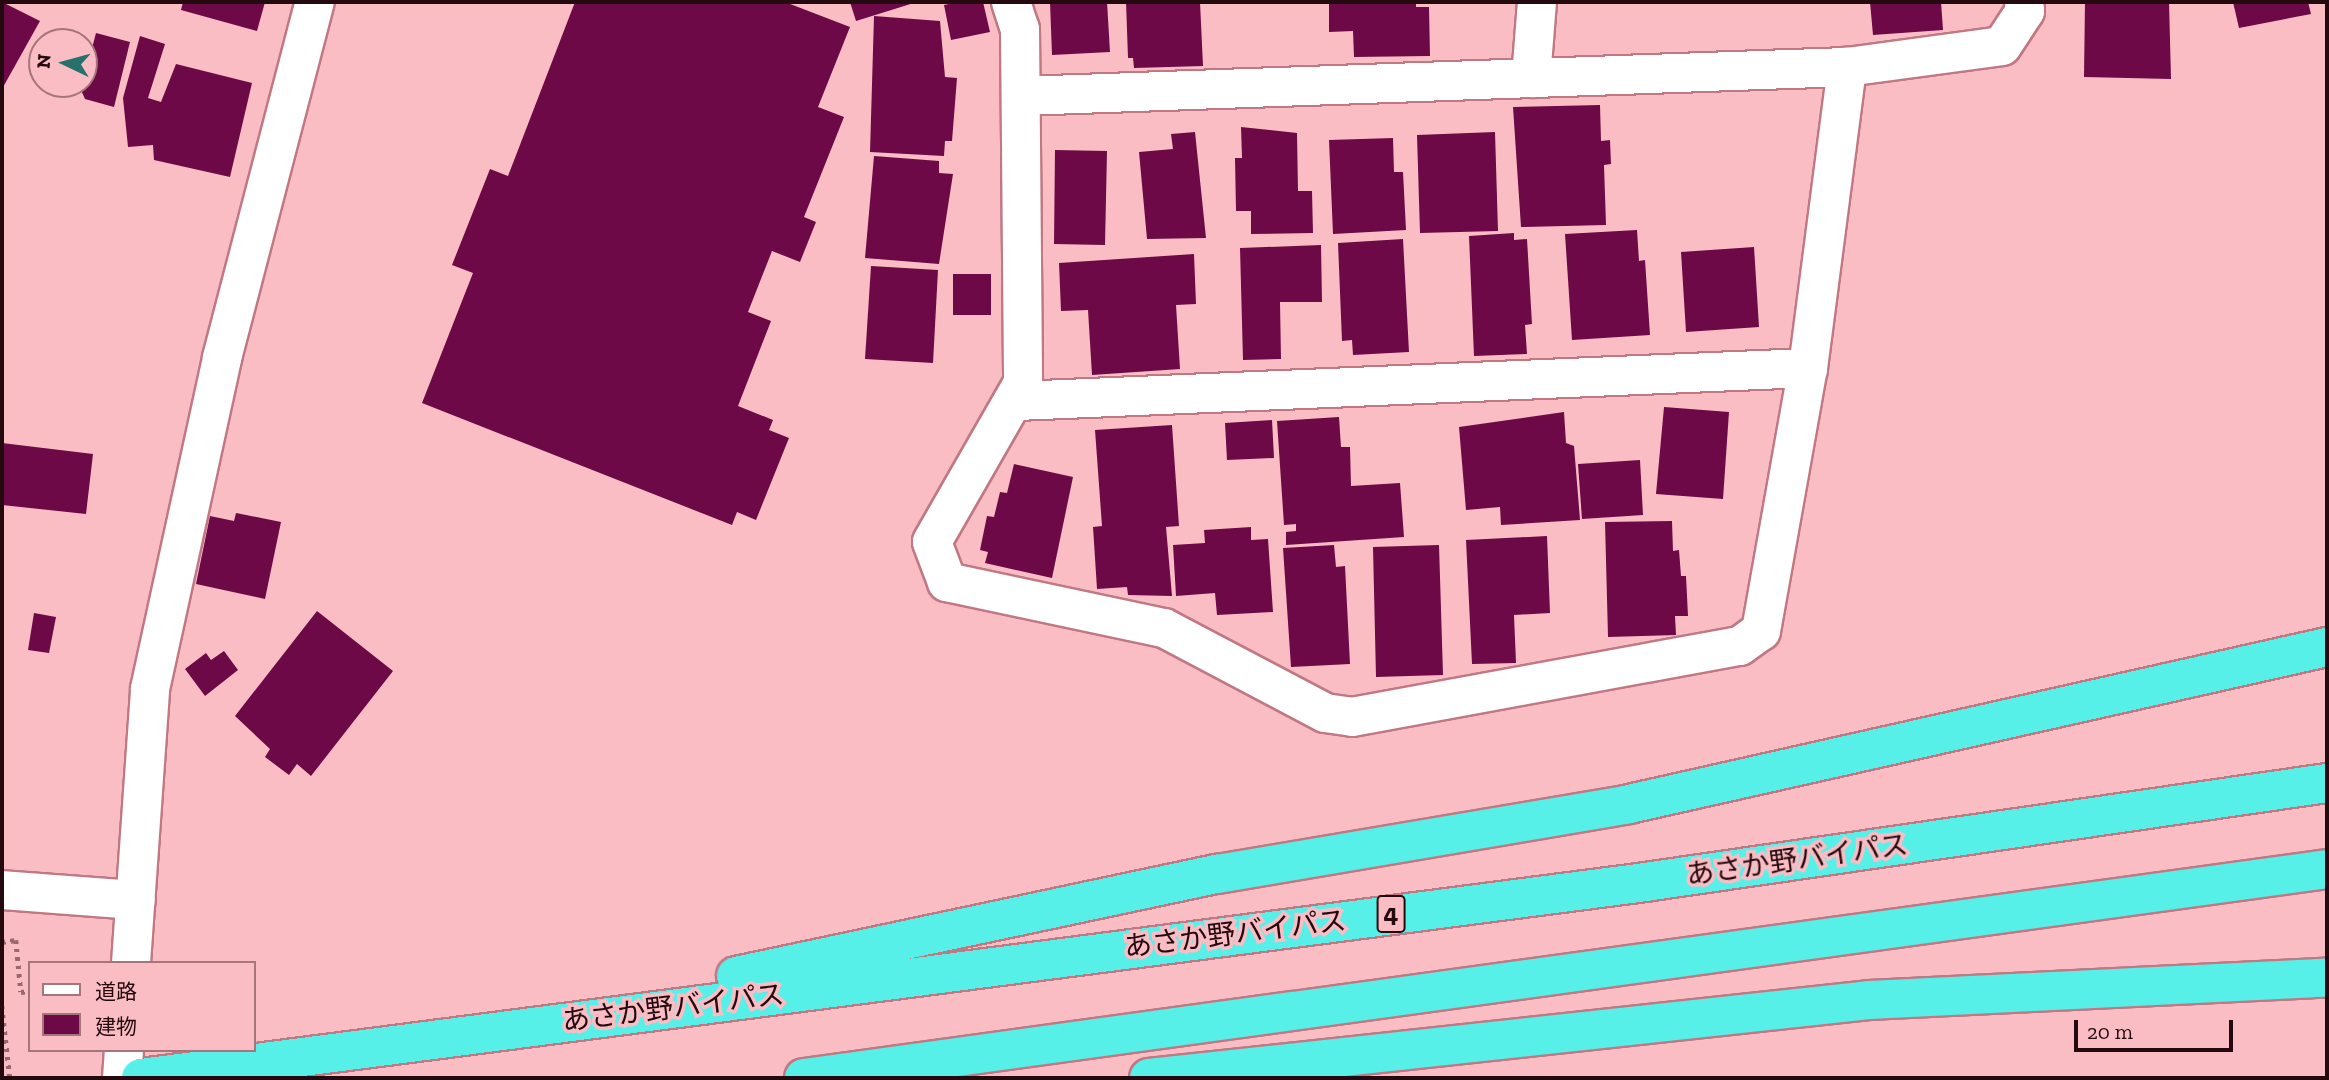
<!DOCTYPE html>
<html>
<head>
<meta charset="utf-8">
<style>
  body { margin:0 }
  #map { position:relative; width:2329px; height:1080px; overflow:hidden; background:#fbbdc4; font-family:"Zilla Slab","Noto Sans JP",serif }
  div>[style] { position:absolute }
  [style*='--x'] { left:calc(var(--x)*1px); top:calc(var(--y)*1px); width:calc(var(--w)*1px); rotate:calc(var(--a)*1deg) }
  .building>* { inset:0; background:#6c0946 }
  .path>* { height:4.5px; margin-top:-2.25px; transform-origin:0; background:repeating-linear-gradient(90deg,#97696f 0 3.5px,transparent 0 8.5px) }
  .roads { filter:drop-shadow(2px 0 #c07883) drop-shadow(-2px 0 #c07883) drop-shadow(0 2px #c07883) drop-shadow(0 -2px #c07883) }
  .street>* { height:38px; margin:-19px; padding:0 19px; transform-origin:19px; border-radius:19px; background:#fff }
  .highway>* { height:38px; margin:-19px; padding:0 19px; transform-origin:19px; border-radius:19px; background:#56f0e9 }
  span { translate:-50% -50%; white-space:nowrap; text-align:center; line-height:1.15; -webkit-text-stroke:7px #fbbdc4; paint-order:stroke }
  .shield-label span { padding:2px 5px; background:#fbbdc4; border:2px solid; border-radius:5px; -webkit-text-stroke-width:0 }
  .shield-label { font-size:26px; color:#240a0f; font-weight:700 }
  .street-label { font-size:28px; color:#240a0f }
  .frame { position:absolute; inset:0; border:4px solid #240a0f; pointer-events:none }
  .legend { position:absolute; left:28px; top:961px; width:228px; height:91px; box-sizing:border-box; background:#fbbdc4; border:2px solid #a5757c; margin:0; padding:9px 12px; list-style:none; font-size:21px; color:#240a0f }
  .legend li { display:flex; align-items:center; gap:14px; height:35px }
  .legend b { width:35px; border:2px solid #a5757c }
  .north { position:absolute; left:28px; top:28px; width:70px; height:70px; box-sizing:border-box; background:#fbbdc4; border:2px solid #a5757c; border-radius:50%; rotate:275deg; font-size:19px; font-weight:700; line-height:28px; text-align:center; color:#240a0f }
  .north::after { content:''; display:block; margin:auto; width:24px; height:32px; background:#27716d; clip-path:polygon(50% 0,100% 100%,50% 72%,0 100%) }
  .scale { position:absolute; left:2074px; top:1020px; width:159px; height:32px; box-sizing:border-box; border:4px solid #240a0f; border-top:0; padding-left:9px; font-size:21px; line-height:24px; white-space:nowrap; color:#240a0f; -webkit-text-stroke:5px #fbbdc4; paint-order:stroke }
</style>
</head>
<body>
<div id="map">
  <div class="building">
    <i style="clip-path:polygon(2px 2px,40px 21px,2px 89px)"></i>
    <i style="clip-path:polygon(183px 2px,265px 2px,257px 31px,181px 10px)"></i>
    <i style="clip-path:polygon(575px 2px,785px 2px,850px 27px,818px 107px,844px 117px,804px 217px,816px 222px,800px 262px,772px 251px,748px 312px,771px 321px,738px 406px,773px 420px,769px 430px,789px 438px,756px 520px,737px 512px,732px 525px,422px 403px,473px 273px,452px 265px,490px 169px,508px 176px)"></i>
    <i style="clip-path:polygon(850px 2px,917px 2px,856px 21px)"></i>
    <i style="clip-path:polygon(959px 2px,983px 2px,990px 32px,951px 40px,944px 5px)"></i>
    <i style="clip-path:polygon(1050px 2px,1107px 2px,1110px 52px,1052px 55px)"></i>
    <i style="clip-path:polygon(1126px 2px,1200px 2px,1203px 66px,1134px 68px,1133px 58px,1128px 58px)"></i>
    <i style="clip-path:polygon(1329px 2px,1416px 2px,1416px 7px,1429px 7px,1430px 56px,1354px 57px,1353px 31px,1329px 32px)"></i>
    <i style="clip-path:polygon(1870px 2px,1941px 2px,1943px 30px,1873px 35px)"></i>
    <i style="clip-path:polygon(2085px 2px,2169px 2px,2171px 79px,2084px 77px)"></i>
    <i style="clip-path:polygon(2233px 2px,2308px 2px,2311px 14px,2239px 28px)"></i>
    <i style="clip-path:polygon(874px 16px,940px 21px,945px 77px,957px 78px,952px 141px,945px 141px,944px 156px,870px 152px)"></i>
    <i style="clip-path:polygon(96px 33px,130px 42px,114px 107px,85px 99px,81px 90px)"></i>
    <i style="clip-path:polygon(140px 36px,165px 44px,148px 98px,161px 102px,176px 64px,252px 83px,230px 177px,154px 160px,153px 145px,128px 147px,123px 98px)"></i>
    <i style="clip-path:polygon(1600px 105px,1601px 141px,1610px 140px,1611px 164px,1604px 165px,1606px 225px,1521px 227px,1513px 107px)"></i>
    <i style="clip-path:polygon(1241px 127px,1297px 133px,1298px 191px,1312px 191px,1313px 233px,1251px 234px,1251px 211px,1236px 211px,1235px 158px,1242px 158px)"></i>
    <i style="clip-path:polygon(1195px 132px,1206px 238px,1147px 239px,1139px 152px,1173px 149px,1171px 134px)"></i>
    <i style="clip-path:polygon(1495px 132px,1498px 231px,1420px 233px,1417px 135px)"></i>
    <i style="clip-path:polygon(1393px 138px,1394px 172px,1403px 172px,1406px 230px,1333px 234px,1329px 140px)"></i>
    <i style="clip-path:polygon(1055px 150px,1107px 151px,1105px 245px,1054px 244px)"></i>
    <i style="clip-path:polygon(874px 156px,939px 161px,939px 173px,953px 174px,939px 264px,865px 258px)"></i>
    <i style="clip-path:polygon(1637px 230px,1639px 261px,1645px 260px,1650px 335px,1572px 340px,1565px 234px)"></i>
    <i style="clip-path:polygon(1514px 233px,1514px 240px,1527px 239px,1532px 324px,1525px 325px,1527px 354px,1474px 356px,1469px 236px)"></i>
    <i style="clip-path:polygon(1403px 239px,1409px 352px,1353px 355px,1352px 340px,1342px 341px,1338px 243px)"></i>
    <i style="clip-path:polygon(1321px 245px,1322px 302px,1280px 302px,1281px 359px,1243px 360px,1240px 248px)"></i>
    <i style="clip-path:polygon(1754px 247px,1759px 327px,1686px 332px,1681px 252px)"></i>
    <i style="clip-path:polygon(1194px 254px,1196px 304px,1176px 305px,1180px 369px,1092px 375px,1088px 310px,1061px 311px,1059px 263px)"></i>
    <i style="clip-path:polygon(871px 266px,938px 270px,933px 363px,865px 359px)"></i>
    <i style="clip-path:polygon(953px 274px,991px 274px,991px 315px,953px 315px)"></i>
    <i style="clip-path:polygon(1664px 407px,1729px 412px,1723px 499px,1656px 494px)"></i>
    <i style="clip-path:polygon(1564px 412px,1566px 443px,1574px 446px,1580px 520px,1501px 525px,1500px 507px,1466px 510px,1459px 427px)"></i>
    <i style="clip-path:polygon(1339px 417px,1341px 447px,1350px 447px,1351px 486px,1400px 483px,1404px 537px,1286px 545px,1286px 532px,1296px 531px,1296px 524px,1284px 525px,1277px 421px)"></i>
    <i style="clip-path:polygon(1272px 420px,1274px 458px,1227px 460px,1225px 423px)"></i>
    <i style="clip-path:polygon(1172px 425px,1179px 526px,1166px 527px,1172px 596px,1128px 595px,1127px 587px,1097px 589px,1093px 527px,1102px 526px,1095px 430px)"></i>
    <i style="clip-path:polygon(2px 443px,93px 454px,86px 514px,2px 505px)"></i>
    <i style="clip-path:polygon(1640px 460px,1643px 515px,1582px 519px,1578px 464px)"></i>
    <i style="clip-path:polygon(1014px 464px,1073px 477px,1052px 578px,985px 563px,988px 552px,980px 550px,987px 516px,994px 517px,1000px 492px,1007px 493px)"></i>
    <i style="clip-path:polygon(236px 513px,281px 522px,265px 599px,196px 584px,210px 516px,234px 521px)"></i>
    <i style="clip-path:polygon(1672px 521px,1673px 551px,1679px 550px,1681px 576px,1686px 576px,1688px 616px,1675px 616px,1676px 635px,1608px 637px,1605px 522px)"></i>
    <i style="clip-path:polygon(1251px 527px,1251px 540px,1268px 539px,1273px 612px,1217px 615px,1215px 593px,1176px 596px,1173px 545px,1205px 543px,1204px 530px)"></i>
    <i style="clip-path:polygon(1547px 536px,1550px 613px,1514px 615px,1516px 663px,1472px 664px,1466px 540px)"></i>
    <i style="clip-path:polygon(1334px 545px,1336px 567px,1345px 566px,1350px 664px,1291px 667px,1283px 548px)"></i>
    <i style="clip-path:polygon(1439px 545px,1443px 675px,1376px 677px,1373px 547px)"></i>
    <i style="clip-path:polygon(317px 611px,393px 671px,311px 776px,297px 764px,289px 775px,265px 757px,270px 749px,235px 716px)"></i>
    <i style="clip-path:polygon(34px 613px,56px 617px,49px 653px,28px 650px)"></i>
    <i style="clip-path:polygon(224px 651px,238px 670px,205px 696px,185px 669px,206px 653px,211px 660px)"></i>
  </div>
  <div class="path">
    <i style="--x:2;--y:942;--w:14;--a:-8"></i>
    <i style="--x:16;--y:940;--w:52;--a:84.5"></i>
    <i style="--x:21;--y:992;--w:9;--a:-6"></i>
    <i style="--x:2;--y:1006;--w:72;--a:83.7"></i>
  </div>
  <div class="roads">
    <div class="street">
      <i style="--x:1011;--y:2;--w:28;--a:72"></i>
      <i style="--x:1020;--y:29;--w:354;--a:89.5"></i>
      <i style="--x:1023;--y:383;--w:183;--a:119.8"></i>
      <i style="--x:932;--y:542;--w:43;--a:69.4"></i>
      <i style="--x:947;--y:582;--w:222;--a:12"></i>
      <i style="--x:1164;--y:628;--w:182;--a:27.8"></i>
      <i style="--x:1325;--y:713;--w:27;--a:8"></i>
      <i style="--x:1352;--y:717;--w:394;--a:-10.4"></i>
      <i style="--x:1740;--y:646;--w:26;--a:-36"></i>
      <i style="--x:1761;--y:631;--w:267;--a:-79.9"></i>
      <i style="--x:1808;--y:368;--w:304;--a:-82.6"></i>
      <i style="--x:1531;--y:78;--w:76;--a:-85.5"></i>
      <i style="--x:1021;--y:96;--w:827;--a:-2.01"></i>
      <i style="--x:1847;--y:67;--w:156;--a:-7.7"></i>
      <i style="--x:2002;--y:46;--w:42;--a:-56.7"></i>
      <i style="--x:2025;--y:11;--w:9;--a:-96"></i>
      <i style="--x:1017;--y:401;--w:792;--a:-2.39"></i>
      <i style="--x:2;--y:890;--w:134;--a:4.3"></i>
      <i style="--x:131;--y:963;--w:275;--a:-86"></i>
      <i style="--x:150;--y:689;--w:339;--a:-77.7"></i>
      <i style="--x:222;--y:358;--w:368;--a:-75.4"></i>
      <i style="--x:122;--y:1078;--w:28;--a:-86"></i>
    </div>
    <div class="highway">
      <i style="--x:736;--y:976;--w:492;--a:-12"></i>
      <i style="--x:1217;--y:874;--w:418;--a:-9.6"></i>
      <i style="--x:1629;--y:804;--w:715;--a:-12.68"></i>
      <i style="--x:141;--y:1078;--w:1517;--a:-7.42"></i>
      <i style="--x:1645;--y:882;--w:689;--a:-8.26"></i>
      <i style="--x:804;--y:1078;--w:1537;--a:-7.81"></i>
      <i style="--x:1149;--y:1078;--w:724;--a:-6.18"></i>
      <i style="--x:1869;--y:1000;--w:459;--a:-2.8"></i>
    </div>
  </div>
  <div class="shield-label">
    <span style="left:1391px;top:914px">4</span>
  </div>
  <div class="street-label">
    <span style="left:1797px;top:860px;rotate:-8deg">あさか野バイパス</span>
    <span style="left:1235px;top:934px;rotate:-7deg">あさか野バイパス</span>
    <span style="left:673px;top:1008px;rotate:-7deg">あさか野バイパス</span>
  </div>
  <div class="frame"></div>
  <ul class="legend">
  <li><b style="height:9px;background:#fff"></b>道路</li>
  <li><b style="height:19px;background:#6c0946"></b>建物</li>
  </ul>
  <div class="north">N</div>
  <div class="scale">20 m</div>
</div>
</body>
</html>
